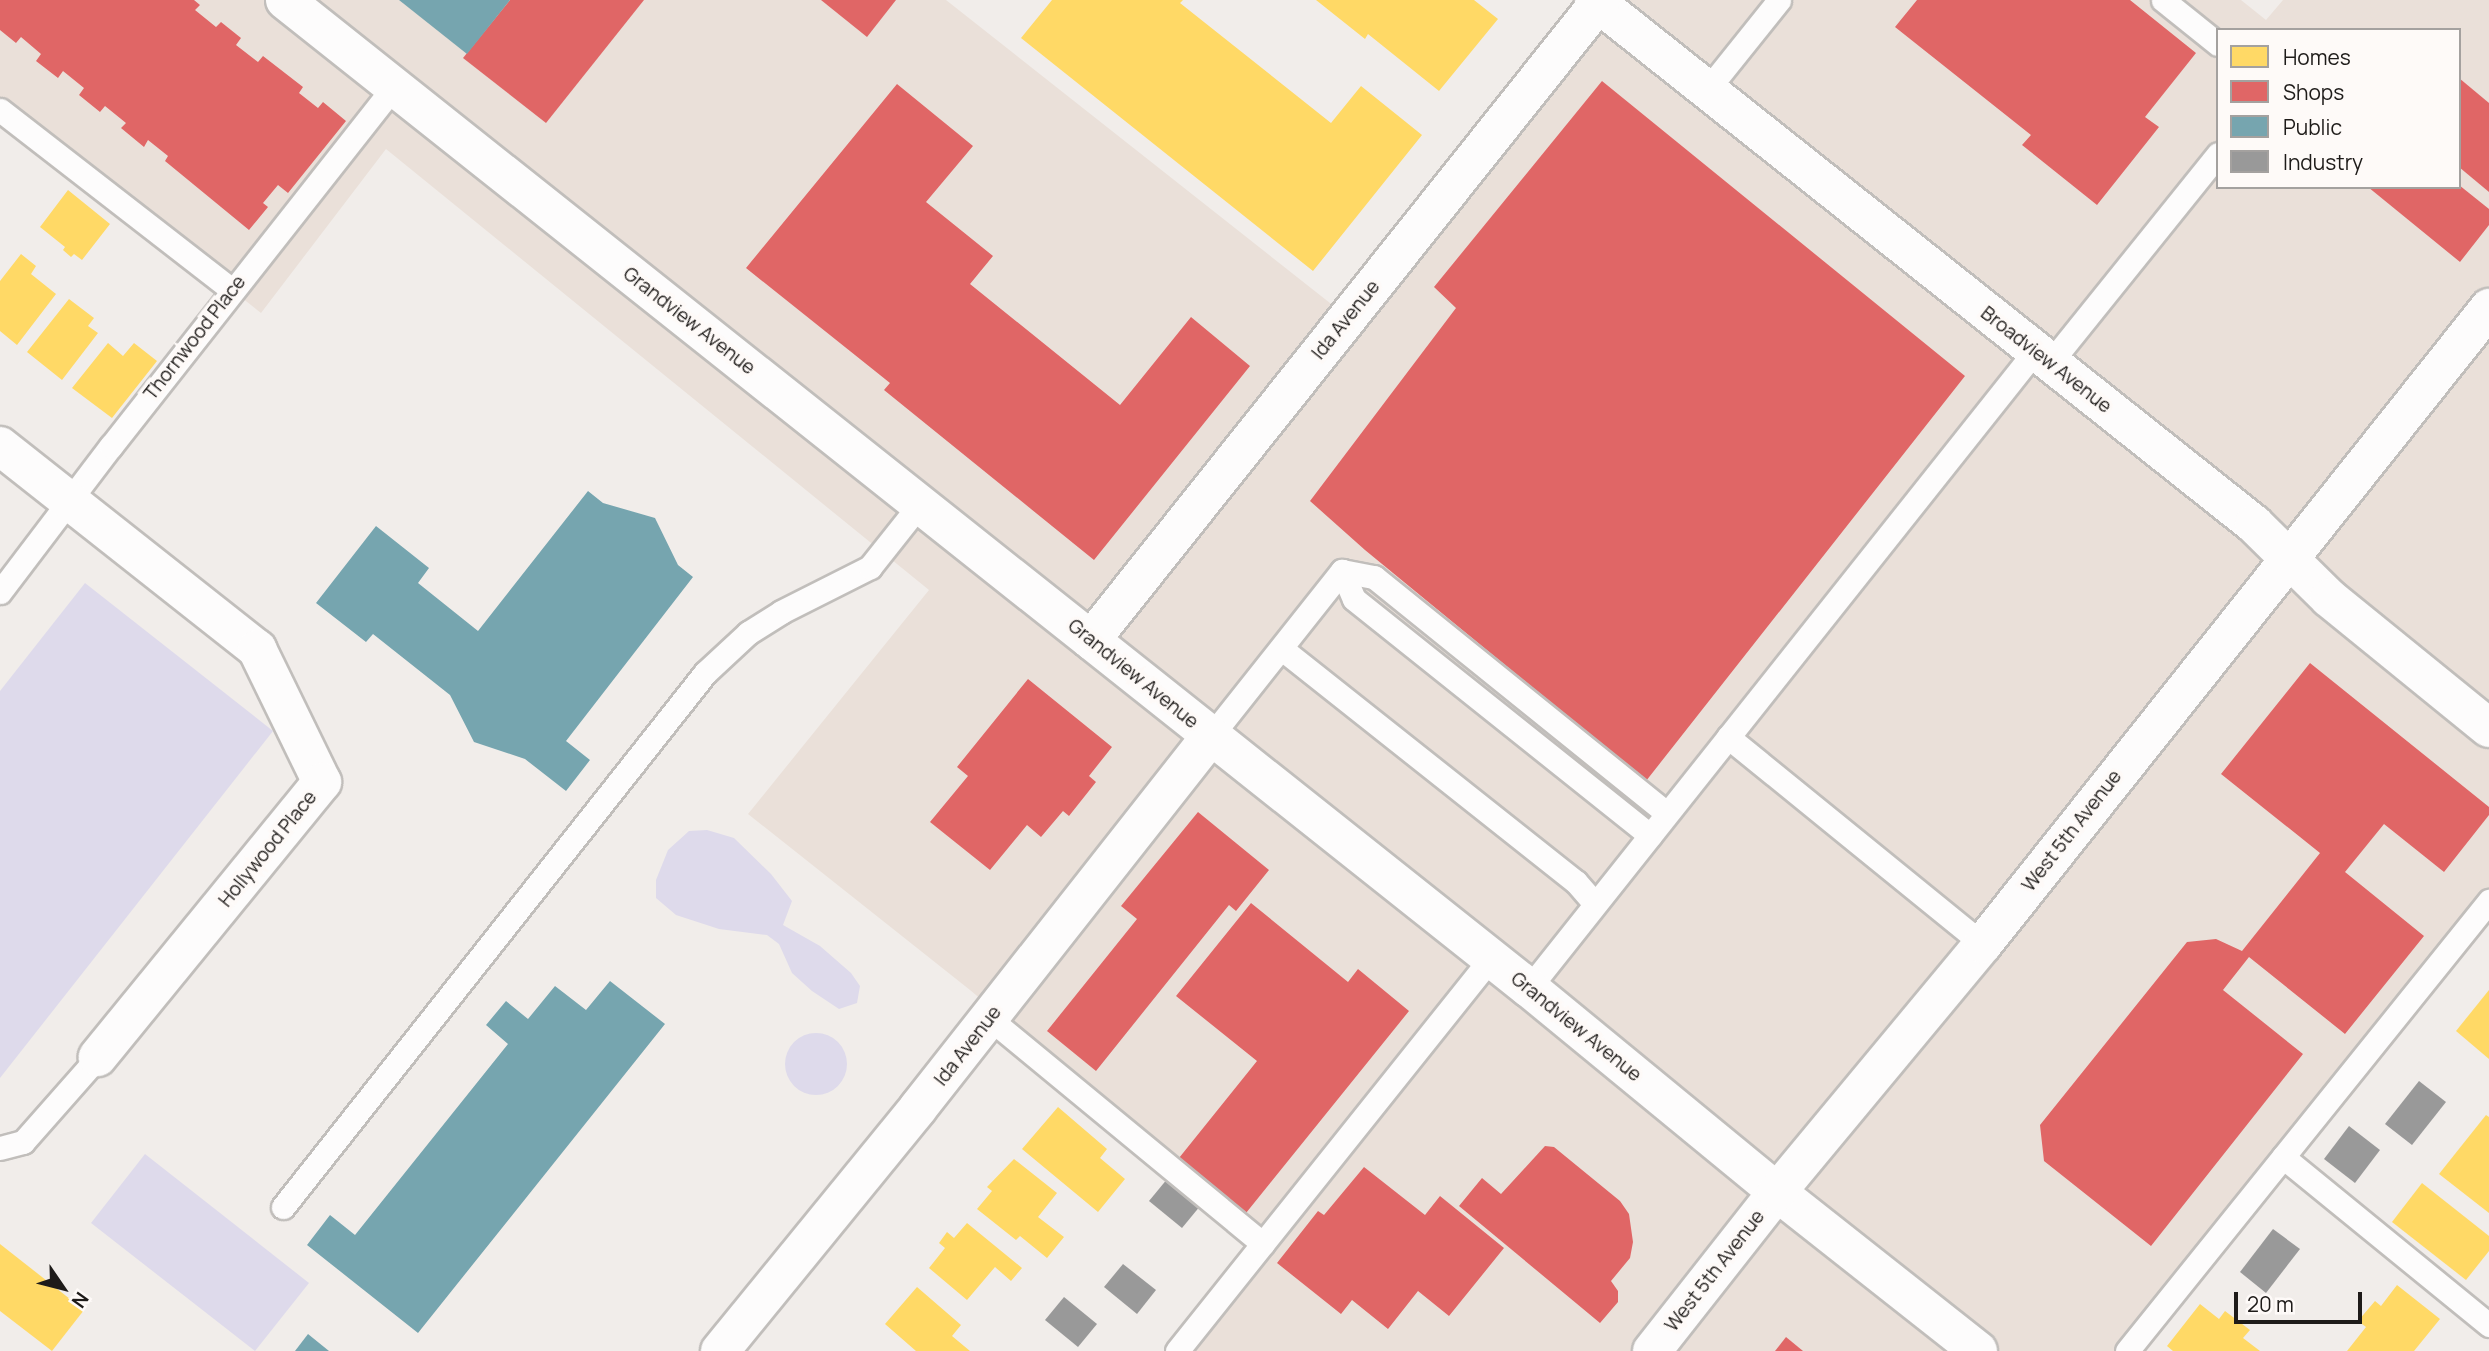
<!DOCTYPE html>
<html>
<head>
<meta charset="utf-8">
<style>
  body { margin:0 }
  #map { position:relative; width:2489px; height:1351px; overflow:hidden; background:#f1edea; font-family:Manrope,sans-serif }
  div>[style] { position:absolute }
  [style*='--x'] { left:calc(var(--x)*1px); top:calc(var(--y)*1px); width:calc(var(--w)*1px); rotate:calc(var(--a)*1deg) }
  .built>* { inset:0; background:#eae0d9 }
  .green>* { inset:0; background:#dedaeb }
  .round { border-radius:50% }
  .homes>* { inset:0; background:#ffd966 }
  .shops>* { inset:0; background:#e06666 }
  .public>* { inset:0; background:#76a5af }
  .industry>* { inset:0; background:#999 }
  .roads { filter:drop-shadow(2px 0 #c1bebb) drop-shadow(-2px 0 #c1bebb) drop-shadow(0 2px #c1bebb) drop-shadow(0 -2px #c1bebb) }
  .service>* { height:23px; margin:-11.5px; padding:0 11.5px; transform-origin:11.5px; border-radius:11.5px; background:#fdfcfc }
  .minor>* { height:38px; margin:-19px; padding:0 19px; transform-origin:19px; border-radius:19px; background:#fdfcfc }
  .tertiary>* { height:38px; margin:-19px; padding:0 19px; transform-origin:19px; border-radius:19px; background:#fdfcfc }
  .secondary>* { height:38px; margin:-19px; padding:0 19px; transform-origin:19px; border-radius:19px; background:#fdfcfc }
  span { translate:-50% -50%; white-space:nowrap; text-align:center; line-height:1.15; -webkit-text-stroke:7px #fefaf8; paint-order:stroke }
  .street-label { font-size:19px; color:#1e1b19 }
  .legend { position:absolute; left:2216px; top:28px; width:245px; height:161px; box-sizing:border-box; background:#fefaf8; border:2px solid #a4a19f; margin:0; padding:9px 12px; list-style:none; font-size:21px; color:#1e1b19 }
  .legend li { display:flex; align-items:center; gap:14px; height:35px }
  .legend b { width:35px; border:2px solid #a4a19f }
  .north { position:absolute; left:28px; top:1253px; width:70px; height:70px; -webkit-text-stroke:5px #fefaf8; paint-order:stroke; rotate:125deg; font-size:19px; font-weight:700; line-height:28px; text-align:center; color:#1e1b19 }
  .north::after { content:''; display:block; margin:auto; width:24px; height:32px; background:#1e1b19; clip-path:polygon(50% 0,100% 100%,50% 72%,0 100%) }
  .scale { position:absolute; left:2234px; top:1292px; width:128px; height:32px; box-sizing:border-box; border:4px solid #1e1b19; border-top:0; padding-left:9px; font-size:21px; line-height:24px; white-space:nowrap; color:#1e1b19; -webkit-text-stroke:5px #fefaf8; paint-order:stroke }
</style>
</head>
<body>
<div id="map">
  <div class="built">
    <i style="clip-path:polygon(evenodd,0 0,946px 0,1349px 318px,1608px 0,2241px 0,2266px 20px,2283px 0,2489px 0,2489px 922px,2135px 1351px,1182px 1351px,1270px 1241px,970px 990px,748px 814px,929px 590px,386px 149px,261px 313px,0 106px,0 0,2218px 30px,2459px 30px,2459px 187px,2218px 187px,2218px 30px)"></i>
  </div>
  <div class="green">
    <i style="clip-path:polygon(85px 583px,273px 731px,0 1078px,0 691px)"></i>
    <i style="clip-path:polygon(707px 830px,734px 838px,771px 874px,792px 901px,783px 925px,820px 946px,851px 973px,860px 986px,857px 1003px,839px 1009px,812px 991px,792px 973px,779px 944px,767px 935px,719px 929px,676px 915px,656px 898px,656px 880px,668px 850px,689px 831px)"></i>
    <i class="round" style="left:785px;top:1033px;width:62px;height:62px"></i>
    <i style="clip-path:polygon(145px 1154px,309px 1283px,255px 1351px,91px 1223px)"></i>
  </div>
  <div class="homes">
    <i style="clip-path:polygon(1052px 0,1183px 0,1180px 3px,1331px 123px,1361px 86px,1422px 135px,1313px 271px,1021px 38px)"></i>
    <i style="clip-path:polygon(1316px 0,1474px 0,1498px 19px,1439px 91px,1368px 34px,1365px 39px)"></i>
    <i style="clip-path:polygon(68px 190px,110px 224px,82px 260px,74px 254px,71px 257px,63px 250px,65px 247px,40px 227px)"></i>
    <i style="clip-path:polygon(21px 254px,36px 266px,31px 274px,56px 294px,17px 345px,0 331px,0 281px)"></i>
    <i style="clip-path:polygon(69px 299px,94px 318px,88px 326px,98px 333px,62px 380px,27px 352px)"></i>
    <i style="clip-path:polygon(108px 343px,123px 356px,134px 343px,157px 361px,112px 418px,72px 388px)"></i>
    <i style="clip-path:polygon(2489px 990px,2489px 1059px,2456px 1031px)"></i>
    <i style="clip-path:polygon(1058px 1107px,1107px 1149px,1100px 1158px,1125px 1179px,1098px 1212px,1022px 1149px)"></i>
    <i style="clip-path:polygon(2486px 1115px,2489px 1117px,2489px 1213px,2439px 1174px)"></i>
    <i style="clip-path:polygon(1014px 1159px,1057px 1193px,1038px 1217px,1064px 1237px,1047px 1258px,1020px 1236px,1016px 1240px,977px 1209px,992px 1191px,987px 1187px)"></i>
    <i style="clip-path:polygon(2422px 1183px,2489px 1236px,2489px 1251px,2466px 1280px,2392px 1222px)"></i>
    <i style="clip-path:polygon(967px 1223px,1022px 1268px,1011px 1281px,995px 1267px,967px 1300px,929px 1268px,945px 1248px,939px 1243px,947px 1232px,954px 1238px)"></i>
    <i style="clip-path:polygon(0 1244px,84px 1310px,52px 1351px,0 1311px)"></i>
    <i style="clip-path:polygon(2397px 1285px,2440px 1319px,2414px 1351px,2347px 1351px,2366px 1327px,2358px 1321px,2375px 1301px,2381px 1306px)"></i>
    <i style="clip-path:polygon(917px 1287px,961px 1325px,952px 1336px,970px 1351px,916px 1351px,885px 1324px)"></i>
    <i style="clip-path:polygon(2200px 1304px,2219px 1319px,2225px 1311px,2250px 1330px,2243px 1338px,2260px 1351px,2173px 1351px,2167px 1346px)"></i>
  </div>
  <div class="shops">
    <i style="clip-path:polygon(0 0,194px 0,200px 5px,195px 10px,216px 27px,221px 22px,241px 38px,236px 45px,258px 62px,263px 56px,303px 87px,299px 93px,318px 108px,323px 102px,346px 121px,288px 193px,278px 185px,263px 203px,268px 207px,249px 230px,165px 161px,168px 156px,148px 140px,144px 147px,121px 128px,126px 123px,105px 106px,100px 112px,79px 95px,84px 88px,63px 71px,58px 78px,36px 61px,41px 54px,21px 37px,16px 43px,0 30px)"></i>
    <i style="clip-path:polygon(510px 0,644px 0,546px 123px,463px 58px)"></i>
    <i style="clip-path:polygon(821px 0,896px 0,867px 37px)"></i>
    <i style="clip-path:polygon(1917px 0,2130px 0,2196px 53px,2145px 117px,2159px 127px,2097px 205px,2022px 145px,2031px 135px,1895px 27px)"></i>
    <i style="clip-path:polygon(2459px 78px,2489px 103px,2489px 192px,2459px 167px)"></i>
    <i style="clip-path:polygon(1602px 81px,1965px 376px,1646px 781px,1365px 550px,1310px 501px,1456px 308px,1434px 287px)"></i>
    <i style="clip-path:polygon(897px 84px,973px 146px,926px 202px,993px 256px,970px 284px,1120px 405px,1191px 317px,1250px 366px,1094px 560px,884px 390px,890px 383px,746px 268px)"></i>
    <i style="clip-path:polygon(2459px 185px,2489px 209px,2489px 225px,2460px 262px,2368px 187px,2459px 187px)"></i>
    <i style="clip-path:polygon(2310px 663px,2489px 807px,2489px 815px,2444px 872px,2384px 824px,2345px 872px,2424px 936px,2345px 1034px,2249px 957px,2223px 990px,2303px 1054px,2151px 1246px,2044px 1161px,2040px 1125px,2187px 942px,2216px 939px,2242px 951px,2320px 853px,2221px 774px)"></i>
    <i style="clip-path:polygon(1028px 679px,1112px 747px,1089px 776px,1096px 782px,1069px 816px,1063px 811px,1041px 837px,1027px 825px,990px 870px,930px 822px,968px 776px,957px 767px)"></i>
    <i style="clip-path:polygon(1198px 812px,1269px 870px,1236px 911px,1229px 905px,1096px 1071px,1047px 1031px,1137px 919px,1121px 906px)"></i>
    <i style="clip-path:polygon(1251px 903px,1348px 982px,1358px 969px,1409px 1011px,1246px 1213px,1179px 1158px,1257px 1061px,1176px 996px)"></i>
    <i style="clip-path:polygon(1545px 1146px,1554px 1147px,1620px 1201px,1629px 1214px,1633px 1242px,1630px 1258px,1611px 1281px,1618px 1291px,1618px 1302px,1600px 1323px,1459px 1206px,1482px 1178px,1501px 1194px)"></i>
    <i style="clip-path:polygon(1364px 1167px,1425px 1215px,1440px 1196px,1504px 1248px,1449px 1316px,1418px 1291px,1388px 1329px,1352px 1300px,1341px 1314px,1277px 1263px,1318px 1211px,1324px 1215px)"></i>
    <i style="clip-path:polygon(1786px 1337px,1803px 1351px,1775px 1351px)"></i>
  </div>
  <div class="public">
    <i style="clip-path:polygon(399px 0,510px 0,467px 54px)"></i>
    <i style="clip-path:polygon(588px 491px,603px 503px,655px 518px,678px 565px,693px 577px,566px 741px,590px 760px,566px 791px,525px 759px,474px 742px,450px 695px,373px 634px,366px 642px,316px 603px,376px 526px,429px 568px,418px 583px,478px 631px)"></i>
    <i style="clip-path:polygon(610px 981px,665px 1024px,418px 1333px,307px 1245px,330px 1215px,355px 1235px,508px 1044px,486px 1025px,506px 1001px,528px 1019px,555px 986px,586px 1010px)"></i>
    <i style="clip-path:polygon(308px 1334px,329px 1351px,295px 1351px)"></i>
  </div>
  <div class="industry">
    <i style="clip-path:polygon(2419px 1081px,2446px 1102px,2412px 1145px,2385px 1124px)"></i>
    <i style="clip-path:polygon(2349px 1126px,2380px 1150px,2355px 1183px,2324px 1159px)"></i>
    <i style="clip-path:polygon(1168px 1178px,1201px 1205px,1182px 1228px,1149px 1201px)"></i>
    <i style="clip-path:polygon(2273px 1229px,2300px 1249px,2266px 1293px,2240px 1272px)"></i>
    <i style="clip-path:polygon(1123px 1264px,1156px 1290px,1137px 1314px,1104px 1287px)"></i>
    <i style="clip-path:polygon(1064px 1297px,1097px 1324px,1078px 1347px,1045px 1320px)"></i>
  </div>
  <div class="roads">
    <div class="service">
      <i style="--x:2163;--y:0;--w:70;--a:38.7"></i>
      <i style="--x:1707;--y:90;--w:115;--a:-51.3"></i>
      <i style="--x:0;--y:110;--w:294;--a:37.8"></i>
      <i style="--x:2050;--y:363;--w:268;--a:-51.2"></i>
      <i style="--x:1342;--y:571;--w:30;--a:67"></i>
      <i style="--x:1354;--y:599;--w:379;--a:38.6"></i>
      <i style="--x:1342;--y:571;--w:33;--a:11"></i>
      <i style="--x:1374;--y:577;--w:376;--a:38.9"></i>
      <i style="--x:0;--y:592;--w:183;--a:-52.8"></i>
      <i style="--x:111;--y:446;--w:458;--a:-51.8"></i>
      <i style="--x:1282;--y:649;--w:375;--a:38.4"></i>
      <i style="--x:1576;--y:882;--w:29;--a:49"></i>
      <i style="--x:1211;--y:736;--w:211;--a:-51.6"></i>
      <i style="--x:1728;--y:737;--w:328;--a:39.1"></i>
      <i style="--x:1529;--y:988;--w:814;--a:-51.54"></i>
      <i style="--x:989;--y:1018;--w:355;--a:39.5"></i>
      <i style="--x:0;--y:1148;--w:24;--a:-15"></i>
      <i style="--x:23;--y:1142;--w:113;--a:-48.6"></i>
      <i style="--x:2283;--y:1157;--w:266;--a:39.2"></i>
      <i style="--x:283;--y:1207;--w:681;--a:-51.68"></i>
      <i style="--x:705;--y:673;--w:59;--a:-42.9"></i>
      <i style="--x:748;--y:633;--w:39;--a:-32"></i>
      <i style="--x:781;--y:612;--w:100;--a:-26.8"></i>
      <i style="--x:870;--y:567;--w:80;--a:-51.6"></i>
      <i style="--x:1177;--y:1351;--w:503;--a:-51.38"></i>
      <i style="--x:2127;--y:1351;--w:578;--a:-51.19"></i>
    </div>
    <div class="minor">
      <i style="--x:1594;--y:0;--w:843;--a:38.45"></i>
      <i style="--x:2254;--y:524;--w:105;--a:44.6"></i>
      <i style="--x:2329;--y:598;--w:206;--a:39.1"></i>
      <i style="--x:0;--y:446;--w:328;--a:38.3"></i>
      <i style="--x:257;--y:649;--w:148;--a:64"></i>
      <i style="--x:322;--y:782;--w:355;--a:129.2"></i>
      <i style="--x:1091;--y:640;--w:818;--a:-51.45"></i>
      <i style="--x:720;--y:1351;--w:313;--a:-50.8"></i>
      <i style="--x:918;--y:1108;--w:474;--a:-51.8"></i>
    </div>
    <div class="tertiary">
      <i style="--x:1777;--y:1192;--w:256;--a:38.3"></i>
    </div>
    <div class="secondary">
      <i style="--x:285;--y:0;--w:1589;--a:38.46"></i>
      <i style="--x:1529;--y:988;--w:321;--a:39.4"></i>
      <i style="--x:1652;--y:1351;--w:202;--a:-51.8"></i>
      <i style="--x:1777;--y:1192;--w:322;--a:-50.3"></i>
      <i style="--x:1983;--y:944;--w:813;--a:-51.49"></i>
    </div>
  </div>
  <div class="street-label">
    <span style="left:1346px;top:320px;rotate:-51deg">Ida Avenue</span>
    <span style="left:689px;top:321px;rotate:38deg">Grandview Avenue</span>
    <span style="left:195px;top:338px;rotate:-52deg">Thornwood Place</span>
    <span style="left:2046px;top:360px;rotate:38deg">Broadview Avenue</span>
    <span style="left:1133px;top:674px;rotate:39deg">Grandview Avenue</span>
    <span style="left:2072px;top:831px;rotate:-52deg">West 5th Avenue</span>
    <span style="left:268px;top:849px;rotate:-51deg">Hollywood Place</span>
    <span style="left:1576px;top:1027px;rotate:39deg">Grandview Avenue</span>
    <span style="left:968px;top:1046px;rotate:-52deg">Ida Avenue</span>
    <span style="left:1715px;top:1271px;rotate:-52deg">West 5th Avenue</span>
  </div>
  <ul class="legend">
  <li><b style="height:19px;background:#ffd966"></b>Homes</li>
  <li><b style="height:19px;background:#e06666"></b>Shops</li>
  <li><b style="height:19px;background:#76a5af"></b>Public</li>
  <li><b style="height:19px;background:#999"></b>Industry</li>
  </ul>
  <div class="north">N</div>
  <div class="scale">20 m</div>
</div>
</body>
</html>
